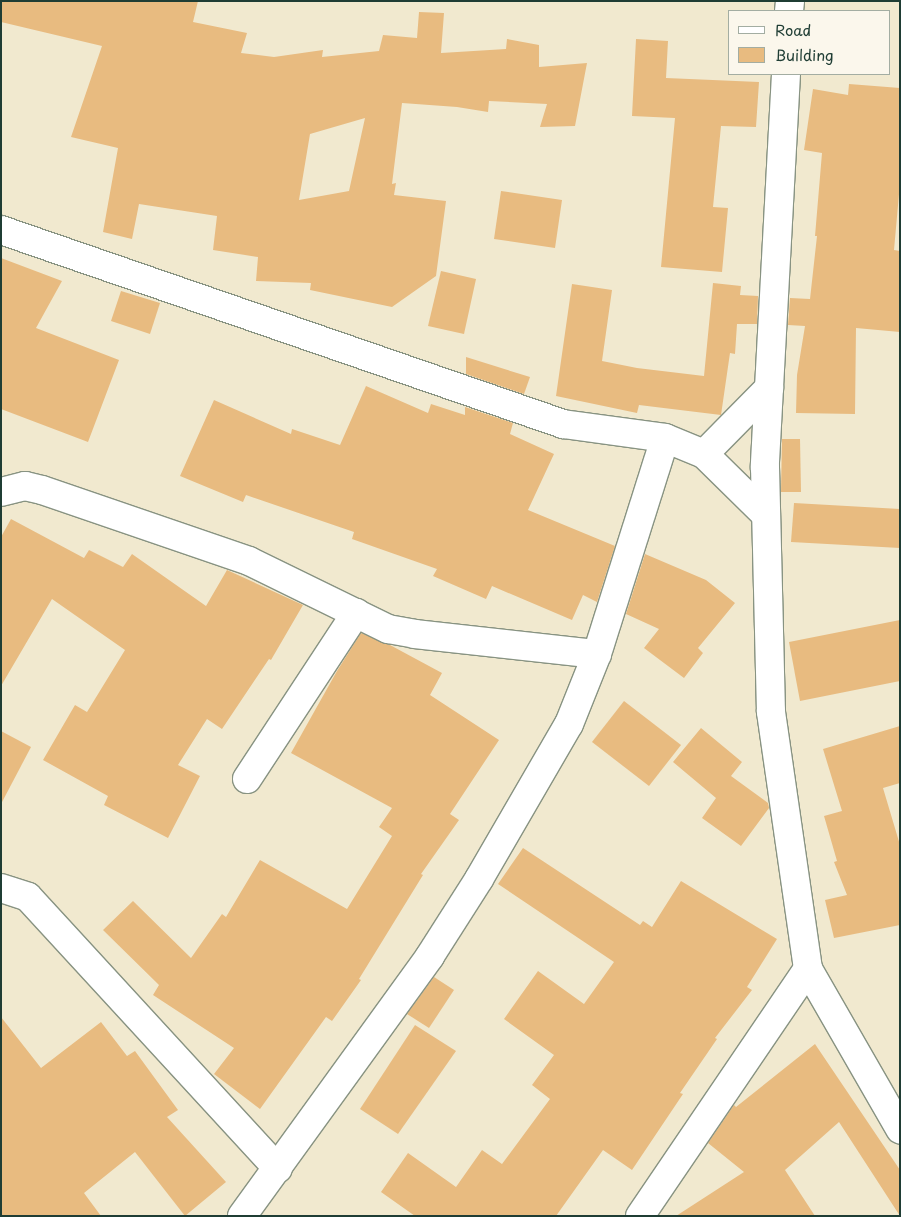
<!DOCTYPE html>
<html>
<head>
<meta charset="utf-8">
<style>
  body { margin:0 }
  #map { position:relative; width:901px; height:1217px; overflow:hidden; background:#f1e9cf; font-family:"Playpen Sans",sans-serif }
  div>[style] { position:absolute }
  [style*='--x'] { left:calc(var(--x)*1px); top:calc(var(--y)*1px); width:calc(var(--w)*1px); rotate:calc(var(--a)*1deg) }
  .building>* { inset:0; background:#e8bb80 }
  .roads { filter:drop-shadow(1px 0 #889382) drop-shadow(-1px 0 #889382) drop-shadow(0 1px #889382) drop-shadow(0 -1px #889382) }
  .minor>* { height:28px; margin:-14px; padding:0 14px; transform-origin:14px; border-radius:14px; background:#fff }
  span { translate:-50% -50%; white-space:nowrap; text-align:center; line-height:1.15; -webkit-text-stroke:5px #fbf7ec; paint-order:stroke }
  .frame { position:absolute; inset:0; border:2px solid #1f3d34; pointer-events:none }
  .legend { position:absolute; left:728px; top:10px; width:162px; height:65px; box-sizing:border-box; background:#fbf7ec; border:1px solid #a3ada2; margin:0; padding:6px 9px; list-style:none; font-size:15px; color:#1f3d34 }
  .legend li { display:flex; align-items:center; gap:10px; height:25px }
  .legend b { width:25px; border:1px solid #a3ada2 }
</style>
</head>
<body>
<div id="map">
  <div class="building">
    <i style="clip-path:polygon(evenodd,1px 1px,198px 1px,193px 22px,247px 33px,241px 53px,274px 57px,323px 50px,322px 57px,379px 51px,383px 35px,417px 38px,419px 12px,444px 13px,441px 53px,506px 49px,507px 39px,539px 45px,539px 67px,587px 63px,575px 126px,540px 127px,547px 104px,489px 101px,488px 112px,457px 107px,402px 103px,392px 184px,396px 183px,394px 195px,446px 201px,436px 276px,392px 307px,310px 290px,311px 283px,256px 281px,258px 257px,213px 250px,217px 216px,139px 204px,132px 239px,103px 232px,118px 148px,71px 137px,102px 46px,1px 22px,1px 1px,365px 118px,349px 191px,299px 200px,310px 134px,365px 118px)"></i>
    <i style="clip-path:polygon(636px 39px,668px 41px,666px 78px,759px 82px,756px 127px,721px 126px,713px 207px,728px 208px,722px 272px,661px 267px,675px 118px,632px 116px)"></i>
    <i style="clip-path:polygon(849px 84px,900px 88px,900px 183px,894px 250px,900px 251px,900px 332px,856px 328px,855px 414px,796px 413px,797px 375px,805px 326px,788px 325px,790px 298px,810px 299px,817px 236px,815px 236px,822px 153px,804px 150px,813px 89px,848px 95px)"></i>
    <i style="clip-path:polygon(501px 191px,562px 200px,555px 248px,494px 239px)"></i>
    <i style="clip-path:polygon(1px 258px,62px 281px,36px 328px,119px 360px,88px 442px,1px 409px)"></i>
    <i style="clip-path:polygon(441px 271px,476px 279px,464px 334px,428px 326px)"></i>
    <i style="clip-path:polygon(713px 283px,741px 286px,740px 295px,758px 296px,757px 324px,737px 324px,735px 354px,730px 353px,721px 415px,639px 405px,637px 413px,556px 396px,572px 284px,612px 290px,602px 361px,637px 368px,704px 376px)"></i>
    <i style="clip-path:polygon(121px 291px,160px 303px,150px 334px,111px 321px)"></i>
    <i style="clip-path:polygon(466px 357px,530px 377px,524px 394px,466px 374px)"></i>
    <i style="clip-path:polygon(366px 386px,428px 413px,431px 404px,465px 415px,465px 407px,513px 423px,510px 434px,554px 454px,528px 510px,615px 546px,597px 602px,583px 595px,572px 620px,492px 586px,486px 599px,433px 576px,437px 569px,352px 539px,354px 532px,246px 495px,243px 502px,180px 476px,214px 400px,291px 434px,292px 429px,340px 445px)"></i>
    <i style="clip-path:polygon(782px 439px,800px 439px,801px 492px,781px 492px)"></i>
    <i style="clip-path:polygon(794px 503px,900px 509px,900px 548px,791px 542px)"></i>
    <i style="clip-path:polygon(11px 519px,84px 558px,89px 550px,123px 567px,132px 554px,206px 606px,227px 570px,303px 605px,271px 660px,269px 659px,222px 729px,207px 719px,178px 765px,200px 776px,168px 838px,104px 805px,108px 796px,43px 760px,75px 705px,87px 712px,125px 650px,52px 599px,1px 686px,1px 537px)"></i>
    <i style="clip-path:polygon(645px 554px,706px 580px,735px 603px,698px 648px,703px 653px,684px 678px,644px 648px,659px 629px,626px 614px)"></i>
    <i style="clip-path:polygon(900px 620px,900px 681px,800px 701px,789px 642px)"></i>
    <i style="clip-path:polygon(361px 633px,390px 645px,442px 673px,430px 695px,499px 740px,450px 814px,459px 820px,421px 874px,423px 875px,359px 979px,361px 980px,332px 1021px,326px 1017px,260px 1109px,214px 1074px,234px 1048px,153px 995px,159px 985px,103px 930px,133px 901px,191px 958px,222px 914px,226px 917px,260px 860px,347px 909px,392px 836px,379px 827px,392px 808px,291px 753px,337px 671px)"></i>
    <i style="clip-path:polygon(624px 701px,681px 745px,649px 786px,592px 742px)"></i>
    <i style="clip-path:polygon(900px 726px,900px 783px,883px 788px,900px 845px,900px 925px,834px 938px,825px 900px,847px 895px,834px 862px,837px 861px,824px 816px,842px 811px,823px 749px)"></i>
    <i style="clip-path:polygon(701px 728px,742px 762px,731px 776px,768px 803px,769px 808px,741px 846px,702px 818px,716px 798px,673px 762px)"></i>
    <i style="clip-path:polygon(1px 731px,31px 747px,1px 804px)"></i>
    <i style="clip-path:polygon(523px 848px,640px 925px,643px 921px,652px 927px,681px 881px,777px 939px,747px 987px,752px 990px,715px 1038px,717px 1039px,680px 1093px,683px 1094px,632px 1170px,603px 1150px,556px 1216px,415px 1216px,381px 1192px,408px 1153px,456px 1187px,482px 1150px,502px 1164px,550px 1099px,532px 1085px,554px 1055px,504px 1019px,538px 971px,584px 1004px,614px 962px,498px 884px)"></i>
    <i style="clip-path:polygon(434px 977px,454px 990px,429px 1028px,407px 1014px)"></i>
    <i style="clip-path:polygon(1px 1017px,41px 1068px,101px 1022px,127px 1056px,135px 1051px,178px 1110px,167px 1117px,226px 1182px,185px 1216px,135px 1152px,84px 1193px,101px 1216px,1px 1216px)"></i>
    <i style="clip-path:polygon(415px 1025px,456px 1051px,398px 1134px,360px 1109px)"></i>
    <i style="clip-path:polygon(815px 1044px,900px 1170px,900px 1216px,839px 1122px,785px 1170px,815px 1216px,676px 1216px,744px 1172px,708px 1143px,734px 1105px,736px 1107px)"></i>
  </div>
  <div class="roads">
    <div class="minor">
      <i style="--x:789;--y:11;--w:10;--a:-84"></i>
      <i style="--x:786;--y:74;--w:394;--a:93.1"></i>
      <i style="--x:765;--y:467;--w:245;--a:88.6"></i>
      <i style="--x:771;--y:712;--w:260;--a:81.8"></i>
      <i style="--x:808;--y:969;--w:185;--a:60.1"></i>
      <i style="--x:1;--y:230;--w:595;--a:19.04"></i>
      <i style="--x:563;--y:424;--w:103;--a:7.8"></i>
      <i style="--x:665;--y:438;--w:42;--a:22.3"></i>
      <i style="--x:704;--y:454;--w:87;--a:44.5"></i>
      <i style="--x:704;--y:454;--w:93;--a:-45.4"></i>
      <i style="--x:1;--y:492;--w:25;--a:-14"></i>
      <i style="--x:25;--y:486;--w:17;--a:13"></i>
      <i style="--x:42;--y:490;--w:219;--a:18.9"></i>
      <i style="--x:249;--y:561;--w:155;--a:26.1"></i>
      <i style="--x:388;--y:629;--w:27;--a:10"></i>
      <i style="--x:415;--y:634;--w:183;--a:6.3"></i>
      <i style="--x:247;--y:779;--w:199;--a:-56.7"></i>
      <i style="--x:1;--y:888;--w:28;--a:18"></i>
      <i style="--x:28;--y:897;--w:369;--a:47.4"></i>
      <i style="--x:242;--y:1216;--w:321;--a:-54.1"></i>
      <i style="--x:430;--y:956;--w:91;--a:-57.5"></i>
      <i style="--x:479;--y:879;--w:179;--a:-59.9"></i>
      <i style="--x:569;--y:724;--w:75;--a:-68.2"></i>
      <i style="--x:597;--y:654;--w:226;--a:-72.5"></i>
      <i style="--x:640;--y:1216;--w:299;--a:-55.8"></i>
    </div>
  </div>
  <div class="frame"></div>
  <ul class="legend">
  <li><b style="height:6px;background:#fff"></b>Road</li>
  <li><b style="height:14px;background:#e8bb80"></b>Building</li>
  </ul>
</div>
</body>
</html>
